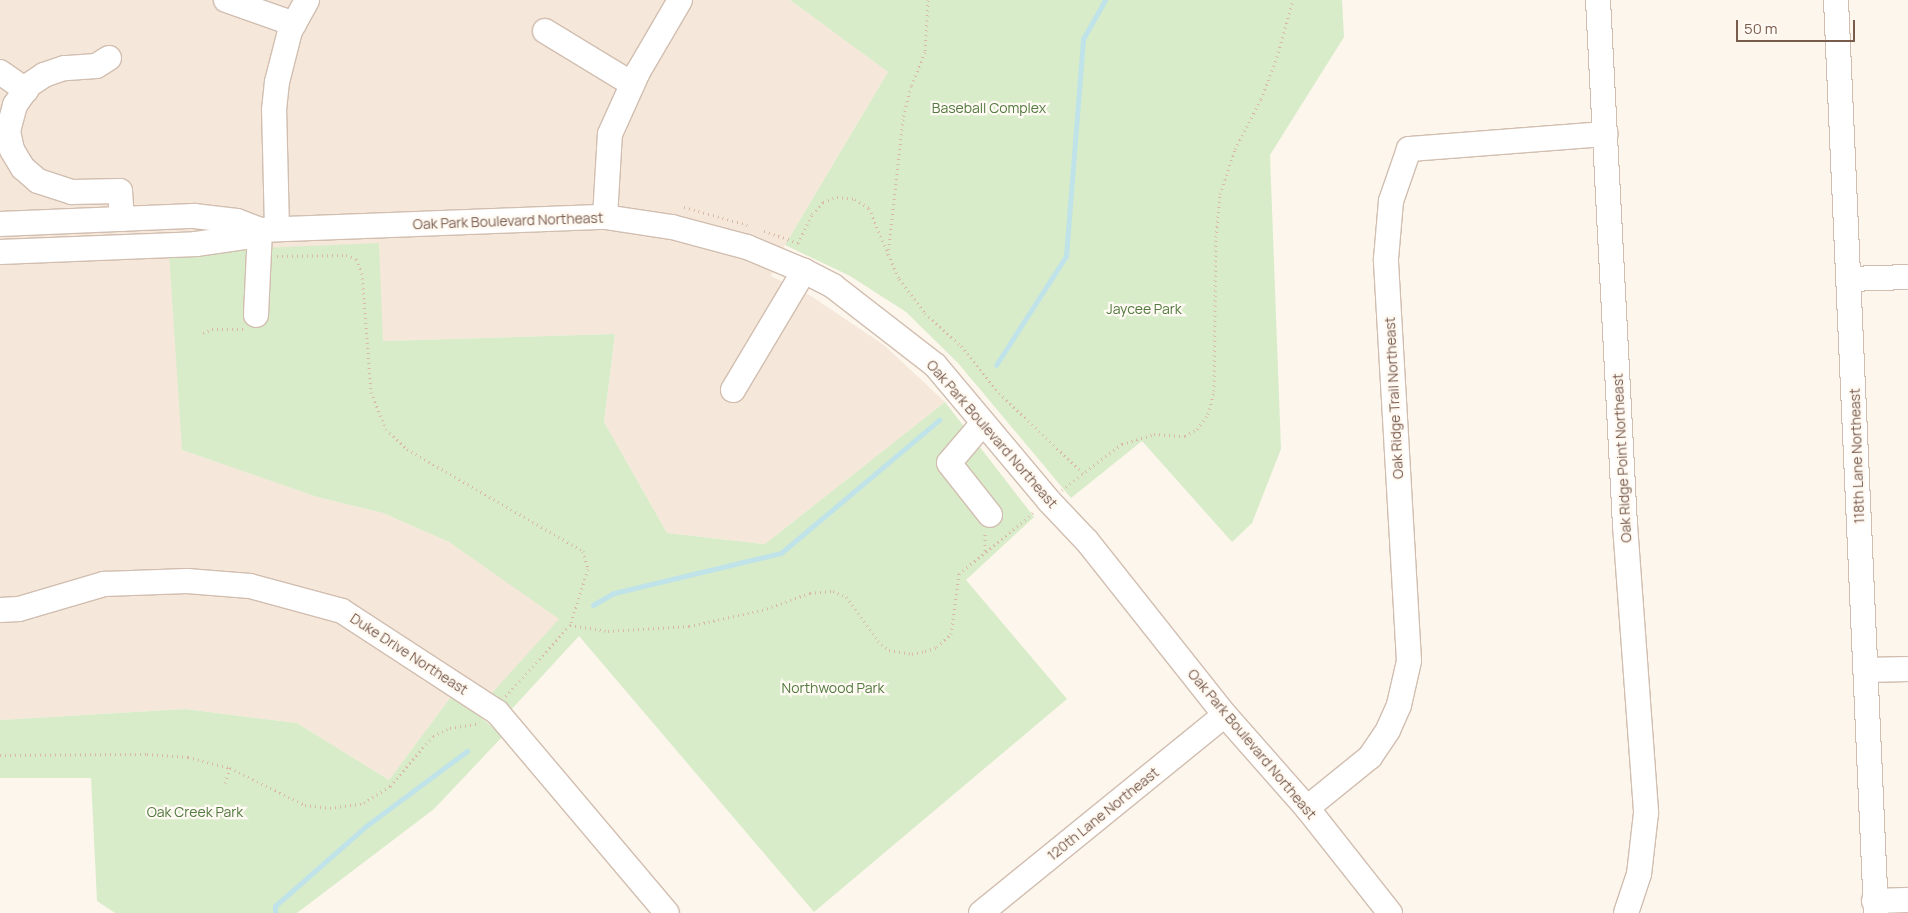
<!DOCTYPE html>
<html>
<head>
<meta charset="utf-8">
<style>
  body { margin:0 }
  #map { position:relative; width:1908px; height:913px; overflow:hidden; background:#fdf6ec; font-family:Manrope,sans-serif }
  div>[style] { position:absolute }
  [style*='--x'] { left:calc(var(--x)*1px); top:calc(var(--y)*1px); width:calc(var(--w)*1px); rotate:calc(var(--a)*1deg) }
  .residential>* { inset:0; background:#f5e8da }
  .green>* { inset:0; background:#d8ecc9 }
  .stream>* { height:5px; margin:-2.5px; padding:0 2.5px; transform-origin:2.5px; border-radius:2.5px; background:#bfe3e8 }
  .path>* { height:3px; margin-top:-1.5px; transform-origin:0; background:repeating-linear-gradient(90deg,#d9b8a5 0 1px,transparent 0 5px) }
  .roads { filter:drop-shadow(1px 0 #d1beb0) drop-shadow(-1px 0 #d1beb0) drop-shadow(0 1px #d1beb0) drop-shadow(0 -1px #d1beb0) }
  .minor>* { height:24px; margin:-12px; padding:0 12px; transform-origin:12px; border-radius:12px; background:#fff }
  span { translate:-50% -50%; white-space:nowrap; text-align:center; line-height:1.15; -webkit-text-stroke:4.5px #fffaf3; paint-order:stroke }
  .park-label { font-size:14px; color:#537a41 }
  .street-label { font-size:14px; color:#7a5c4d }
  .scale { position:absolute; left:1736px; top:20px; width:119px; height:22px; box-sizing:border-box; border:2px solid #7a5c4d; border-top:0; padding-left:6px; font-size:15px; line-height:18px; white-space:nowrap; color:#7a5c4d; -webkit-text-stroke:4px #fffaf3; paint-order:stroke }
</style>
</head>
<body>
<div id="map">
  <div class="residential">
    <i style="clip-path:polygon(0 0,790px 0,888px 72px,785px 245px,771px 276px,811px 296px,884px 345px,945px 402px,765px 544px,667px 533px,604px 422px,615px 334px,383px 341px,182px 450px,317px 497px,383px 513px,449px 542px,560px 619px,490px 695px,453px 694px,389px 780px,297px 723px,185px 709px,0 720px)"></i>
  </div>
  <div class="green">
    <i style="clip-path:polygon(790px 0,1342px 0,1344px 37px,1270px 155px,1281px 449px,1252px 523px,1232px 542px,1142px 441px,1071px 498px,958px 363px,906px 312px,850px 276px,785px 245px,888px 72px)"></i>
    <i style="clip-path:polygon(379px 243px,383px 341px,615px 334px,604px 422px,667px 533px,765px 544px,945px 402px,1034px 517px,966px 580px,1067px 699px,814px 912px,579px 636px,509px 712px,490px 695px,559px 619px,449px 542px,383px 513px,317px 497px,182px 450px,169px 252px)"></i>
    <i style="clip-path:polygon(453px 694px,503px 736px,434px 809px,297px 913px,115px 913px,97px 901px,91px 778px,0 778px,0 720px,185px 709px,297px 723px,389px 780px)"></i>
  </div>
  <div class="stream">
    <i style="--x:996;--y:365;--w:130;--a:-57.3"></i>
    <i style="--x:1066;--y:256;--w:218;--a:-85.5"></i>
    <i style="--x:1083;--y:39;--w:45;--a:-60.6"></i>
    <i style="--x:593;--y:605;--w:24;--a:-30"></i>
    <i style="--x:614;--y:593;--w:172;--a:-13.5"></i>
    <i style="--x:781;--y:553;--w:207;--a:-40.1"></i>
    <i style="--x:275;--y:913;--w:7;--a:-90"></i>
    <i style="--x:275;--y:906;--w:121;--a:-41.3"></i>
    <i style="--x:366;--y:826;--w:126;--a:-36.6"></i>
  </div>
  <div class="path">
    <i style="--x:928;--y:0;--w:52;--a:93.3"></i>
    <i style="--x:925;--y:52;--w:37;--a:112"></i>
    <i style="--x:911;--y:86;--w:34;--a:104"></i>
    <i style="--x:903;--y:119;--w:136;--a:96.3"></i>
    <i style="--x:888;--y:254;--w:27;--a:66"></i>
    <i style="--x:899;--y:279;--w:43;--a:52.6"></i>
    <i style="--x:925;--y:313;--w:49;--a:42.5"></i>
    <i style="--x:961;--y:346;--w:60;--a:51"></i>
    <i style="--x:999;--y:393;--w:116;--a:43.6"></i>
    <i style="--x:684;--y:207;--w:66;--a:15.7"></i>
    <i style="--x:764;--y:231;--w:36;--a:19"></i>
    <i style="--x:798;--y:243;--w:32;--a:-64"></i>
    <i style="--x:812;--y:214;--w:16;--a:-47"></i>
    <i style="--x:823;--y:202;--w:15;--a:-20"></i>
    <i style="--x:837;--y:197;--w:18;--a:6"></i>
    <i style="--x:855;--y:199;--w:17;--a:33"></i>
    <i style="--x:869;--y:208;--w:50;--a:67.6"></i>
    <i style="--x:277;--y:256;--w:69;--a:-0.8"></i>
    <i style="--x:346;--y:255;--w:11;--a:22"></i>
    <i style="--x:356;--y:259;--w:15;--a:67"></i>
    <i style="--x:362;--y:273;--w:119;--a:85.7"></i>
    <i style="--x:371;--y:392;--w:40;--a:68"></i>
    <i style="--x:386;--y:429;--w:29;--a:44"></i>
    <i style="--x:407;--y:449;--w:203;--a:30.1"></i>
    <i style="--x:583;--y:551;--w:19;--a:74"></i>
    <i style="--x:588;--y:569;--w:59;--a:107.8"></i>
    <i style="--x:570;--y:625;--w:96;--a:132"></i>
    <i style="--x:203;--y:333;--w:10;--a:-24"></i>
    <i style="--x:212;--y:329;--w:32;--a:0"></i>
    <i style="--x:1062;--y:490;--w:76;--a:-37.5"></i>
    <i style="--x:1122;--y:444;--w:34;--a:-17"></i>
    <i style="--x:1154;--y:434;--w:31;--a:4"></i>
    <i style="--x:1185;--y:436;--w:14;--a:-30"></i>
    <i style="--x:1197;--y:429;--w:19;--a:-54"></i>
    <i style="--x:1208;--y:414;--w:24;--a:-75"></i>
    <i style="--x:1214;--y:391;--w:154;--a:-89.3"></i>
    <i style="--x:1216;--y:237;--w:43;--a:-84.7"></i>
    <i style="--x:1220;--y:194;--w:47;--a:-71.6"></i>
    <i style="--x:1235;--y:149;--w:56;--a:-62.5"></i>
    <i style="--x:1261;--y:99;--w:45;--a:-69.1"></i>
    <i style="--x:1277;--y:57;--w:59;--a:-74.3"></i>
    <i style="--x:985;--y:551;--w:18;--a:-90"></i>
    <i style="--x:570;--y:625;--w:38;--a:9"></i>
    <i style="--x:608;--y:631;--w:81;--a:-3.5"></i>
    <i style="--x:689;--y:626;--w:75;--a:-12.4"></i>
    <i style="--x:762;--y:610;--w:51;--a:-19.5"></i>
    <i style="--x:810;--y:593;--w:23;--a:-5"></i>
    <i style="--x:833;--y:591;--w:14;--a:25"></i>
    <i style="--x:846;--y:597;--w:54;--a:54"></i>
    <i style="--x:878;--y:641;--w:14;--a:39"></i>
    <i style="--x:889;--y:650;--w:23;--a:10"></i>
    <i style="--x:912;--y:654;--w:13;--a:-13"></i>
    <i style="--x:925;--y:651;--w:13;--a:-18"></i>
    <i style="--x:937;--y:647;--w:19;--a:-43"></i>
    <i style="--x:951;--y:634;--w:61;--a:-82.4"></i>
    <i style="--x:959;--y:574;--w:97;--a:-39.6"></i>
    <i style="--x:0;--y:755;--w:147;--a:-0.4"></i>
    <i style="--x:147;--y:754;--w:41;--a:4.2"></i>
    <i style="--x:188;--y:757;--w:43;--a:14.7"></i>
    <i style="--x:230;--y:768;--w:84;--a:26.3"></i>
    <i style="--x:305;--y:805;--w:25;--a:7"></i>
    <i style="--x:330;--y:808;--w:34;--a:-8"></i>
    <i style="--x:364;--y:803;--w:31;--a:-33"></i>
    <i style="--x:390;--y:786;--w:66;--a:-49.3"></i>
    <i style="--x:433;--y:736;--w:19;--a:-25"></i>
    <i style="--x:450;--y:728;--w:30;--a:-9"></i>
    <i style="--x:225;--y:783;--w:16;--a:-72"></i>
  </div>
  <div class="roads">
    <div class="minor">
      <i style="--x:226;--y:0;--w:72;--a:19.4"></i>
      <i style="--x:1598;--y:0;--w:526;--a:87.06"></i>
      <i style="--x:1625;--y:525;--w:289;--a:85.8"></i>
      <i style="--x:1646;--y:813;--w:61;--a:96.5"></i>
      <i style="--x:1639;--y:874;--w:41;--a:108.4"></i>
      <i style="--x:1836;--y:0;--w:914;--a:87.49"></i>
      <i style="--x:545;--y:31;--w:102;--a:31.3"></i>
      <i style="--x:109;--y:58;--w:15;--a:148"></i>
      <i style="--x:96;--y:66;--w:32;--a:176"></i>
      <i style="--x:64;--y:68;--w:21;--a:161"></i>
      <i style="--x:44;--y:75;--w:18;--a:146"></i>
      <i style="--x:29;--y:85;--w:24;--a:125"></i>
      <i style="--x:15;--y:105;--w:27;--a:105"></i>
      <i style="--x:8;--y:131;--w:19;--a:78"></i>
      <i style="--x:12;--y:150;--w:21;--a:59"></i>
      <i style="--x:23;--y:168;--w:20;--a:41"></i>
      <i style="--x:38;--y:181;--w:36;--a:18"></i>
      <i style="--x:72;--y:192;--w:48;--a:-1.2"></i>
      <i style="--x:120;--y:191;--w:28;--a:86"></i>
      <i style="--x:0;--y:72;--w:32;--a:35"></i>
      <i style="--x:605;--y:217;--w:83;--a:-86.6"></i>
      <i style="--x:610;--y:134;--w:68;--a:-65.7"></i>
      <i style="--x:638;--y:72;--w:83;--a:-59.7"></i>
      <i style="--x:0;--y:224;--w:194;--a:-2.4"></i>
      <i style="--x:194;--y:216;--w:43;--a:6.6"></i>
      <i style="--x:237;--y:221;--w:25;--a:21"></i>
      <i style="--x:260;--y:230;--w:345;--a:-2.2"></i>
      <i style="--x:605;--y:217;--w:68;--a:8.5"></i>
      <i style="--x:672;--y:227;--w:78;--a:14.9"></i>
      <i style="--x:747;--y:247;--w:62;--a:22.8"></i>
      <i style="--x:804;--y:271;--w:33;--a:27"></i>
      <i style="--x:833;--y:286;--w:129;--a:37.8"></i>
      <i style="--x:935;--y:365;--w:177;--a:50"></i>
      <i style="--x:1049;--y:501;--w:55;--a:46.5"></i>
      <i style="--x:1087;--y:541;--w:222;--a:51.6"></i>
      <i style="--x:1225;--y:715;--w:124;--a:48.6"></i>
      <i style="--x:1307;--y:808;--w:134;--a:51.7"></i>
      <i style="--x:277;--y:229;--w:119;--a:-91.4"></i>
      <i style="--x:274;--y:110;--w:28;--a:-84"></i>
      <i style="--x:277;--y:82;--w:53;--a:-75.7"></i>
      <i style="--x:290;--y:31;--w:35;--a:-61"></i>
      <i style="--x:0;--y:252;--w:196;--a:-2.3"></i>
      <i style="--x:196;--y:244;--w:49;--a:-8.1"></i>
      <i style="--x:245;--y:237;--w:17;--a:-25"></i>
      <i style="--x:1850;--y:279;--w:58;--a:-2"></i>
      <i style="--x:256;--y:315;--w:85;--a:-87.3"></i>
      <i style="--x:733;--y:390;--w:139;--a:-59.2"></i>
      <i style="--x:983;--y:423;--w:52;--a:130.4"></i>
      <i style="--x:949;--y:463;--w:66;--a:51.7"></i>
      <i style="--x:0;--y:610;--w:19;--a:-3"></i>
      <i style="--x:19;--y:609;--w:89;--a:-16.4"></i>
      <i style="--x:104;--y:584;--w:83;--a:-2.1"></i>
      <i style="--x:187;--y:581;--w:63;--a:4.5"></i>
      <i style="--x:250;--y:586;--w:95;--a:15.2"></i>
      <i style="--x:342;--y:611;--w:185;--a:33.1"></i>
      <i style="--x:497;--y:712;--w:263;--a:49.8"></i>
      <i style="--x:1867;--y:670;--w:41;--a:-1.4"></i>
      <i style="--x:1307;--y:808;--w:81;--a:-39"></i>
      <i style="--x:1370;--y:757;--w:32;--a:-56"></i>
      <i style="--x:1388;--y:730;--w:27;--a:-66"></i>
      <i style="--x:1399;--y:705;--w:45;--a:-77.2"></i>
      <i style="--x:1409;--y:661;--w:403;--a:-93.3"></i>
      <i style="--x:1386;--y:259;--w:58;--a:-85.1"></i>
      <i style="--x:1391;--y:201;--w:55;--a:-70.9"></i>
      <i style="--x:1409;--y:149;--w:197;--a:-4.4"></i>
      <i style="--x:1874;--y:901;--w:34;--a:-2"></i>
      <i style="--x:981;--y:913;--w:314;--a:-39.1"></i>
    </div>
  </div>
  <div class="park-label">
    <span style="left:989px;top:108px">Baseball Complex</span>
    <span style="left:1144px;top:309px">Jaycee Park</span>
    <span style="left:833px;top:688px">Northwood Park</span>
    <span style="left:195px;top:812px">Oak Creek Park</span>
  </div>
  <div class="street-label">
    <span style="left:508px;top:221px;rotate:-2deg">Oak Park Boulevard Northeast</span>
    <span style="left:1394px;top:398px;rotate:-93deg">Oak Ridge Trail Northeast</span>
    <span style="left:992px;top:434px;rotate:49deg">Oak Park Boulevard Northeast</span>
    <span style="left:1857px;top:456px;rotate:-92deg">118th Lane Northeast</span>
    <span style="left:1622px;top:458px;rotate:-93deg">Oak Ridge Point Northeast</span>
    <span style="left:409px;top:654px;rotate:33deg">Duke Drive Northeast</span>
    <span style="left:1252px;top:744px;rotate:50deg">Oak Park Boulevard Northeast</span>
    <span style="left:1103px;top:814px;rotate:-39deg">120th Lane Northeast</span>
  </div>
  <div class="scale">50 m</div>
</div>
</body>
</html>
